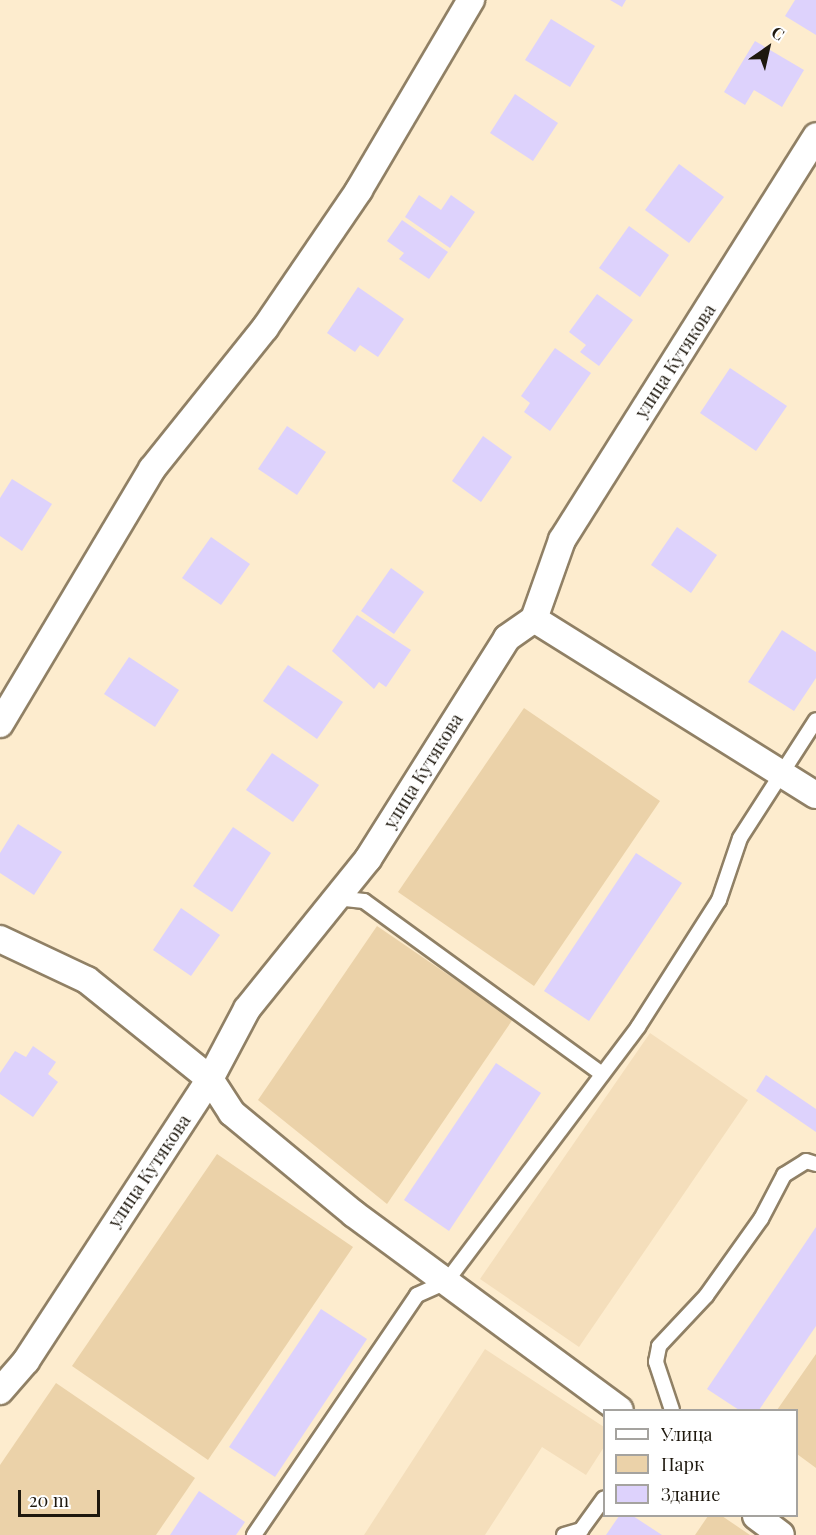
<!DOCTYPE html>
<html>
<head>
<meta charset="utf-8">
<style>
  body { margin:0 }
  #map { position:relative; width:816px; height:1535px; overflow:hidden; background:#fdecce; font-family:"Playfair Display",serif }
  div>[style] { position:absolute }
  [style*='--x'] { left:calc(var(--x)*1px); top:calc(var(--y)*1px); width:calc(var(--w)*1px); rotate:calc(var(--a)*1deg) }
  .built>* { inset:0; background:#f4debb }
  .green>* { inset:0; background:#ebd2a9 }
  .building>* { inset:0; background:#ddd2fc }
  .roads { filter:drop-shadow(2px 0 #908065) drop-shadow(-2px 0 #908065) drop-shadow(0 2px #908065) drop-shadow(0 -2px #908065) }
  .service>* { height:14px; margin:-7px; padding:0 7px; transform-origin:7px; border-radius:7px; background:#fff }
  .minor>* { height:26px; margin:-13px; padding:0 13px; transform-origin:13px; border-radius:13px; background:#fff }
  span { translate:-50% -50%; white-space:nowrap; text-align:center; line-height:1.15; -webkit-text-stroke:4.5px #fff; paint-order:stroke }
  .street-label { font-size:18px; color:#1e180e }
  .legend { position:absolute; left:603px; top:1409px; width:195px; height:108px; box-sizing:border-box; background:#fff; border:2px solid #a5a39f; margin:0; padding:8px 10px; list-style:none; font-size:18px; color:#1e180e }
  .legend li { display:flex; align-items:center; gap:12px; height:30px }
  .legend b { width:30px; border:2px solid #a5a39f }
  .north { position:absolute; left:738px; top:18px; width:60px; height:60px; -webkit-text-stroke:4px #fff; paint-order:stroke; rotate:34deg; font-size:16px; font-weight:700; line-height:24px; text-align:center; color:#1e180e }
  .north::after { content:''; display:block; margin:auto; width:21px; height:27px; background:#1e180e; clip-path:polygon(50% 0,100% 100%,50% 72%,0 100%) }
  .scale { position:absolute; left:18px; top:1490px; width:82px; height:27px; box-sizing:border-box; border:3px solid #1e180e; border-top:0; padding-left:8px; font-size:18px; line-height:21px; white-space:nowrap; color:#1e180e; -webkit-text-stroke:4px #fff; paint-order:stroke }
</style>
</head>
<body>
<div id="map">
  <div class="built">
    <i style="clip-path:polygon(650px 1033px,748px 1100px,579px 1347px,480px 1279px)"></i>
    <i style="clip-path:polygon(485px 1349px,604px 1427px,604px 1447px,586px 1475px,542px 1447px,485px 1535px,364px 1535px)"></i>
  </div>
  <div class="green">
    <i style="clip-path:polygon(524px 708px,660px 801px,534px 986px,398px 892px)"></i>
    <i style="clip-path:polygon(377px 926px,513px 1019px,387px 1204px,258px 1100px)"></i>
    <i style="clip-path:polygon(217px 1154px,353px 1247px,208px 1460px,72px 1366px)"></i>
    <i style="clip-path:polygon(816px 1354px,816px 1468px,797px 1454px,796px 1410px,777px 1410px)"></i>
    <i style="clip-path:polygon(56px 1383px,195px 1478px,156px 1535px,0 1535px,0 1465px)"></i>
    <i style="clip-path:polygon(708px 1516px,722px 1516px,750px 1535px,695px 1535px)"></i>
  </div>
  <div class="building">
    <i style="clip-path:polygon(610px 0,626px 0,622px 7px)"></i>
    <i style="clip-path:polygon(795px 0,816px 0,816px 35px,785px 16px)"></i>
    <i style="clip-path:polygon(551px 19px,595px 46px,570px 87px,525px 60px)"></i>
    <i style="clip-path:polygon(755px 41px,804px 70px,782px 107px,754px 90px,745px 105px,724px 92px)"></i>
    <i style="clip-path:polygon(515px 94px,558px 123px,533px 161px,490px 133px)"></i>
    <i style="clip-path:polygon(679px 164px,724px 197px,689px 243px,645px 210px)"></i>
    <i style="clip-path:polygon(419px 195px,441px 210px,451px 195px,475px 212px,450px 248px,405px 217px)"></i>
    <i style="clip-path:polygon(402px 220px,448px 252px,429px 279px,399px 259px,404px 253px,387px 241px)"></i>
    <i style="clip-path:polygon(629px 226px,669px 255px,640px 297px,599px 268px)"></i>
    <i style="clip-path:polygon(358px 287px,404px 319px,378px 357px,360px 345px,355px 352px,327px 333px)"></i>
    <i style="clip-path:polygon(597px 294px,633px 320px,599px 366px,580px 352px,586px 345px,569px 332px)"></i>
    <i style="clip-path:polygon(555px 348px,591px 373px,550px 431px,524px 412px,530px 403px,521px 396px)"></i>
    <i style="clip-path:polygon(730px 368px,787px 406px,756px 451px,700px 413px)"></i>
    <i style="clip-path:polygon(287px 426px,326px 452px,297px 495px,258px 469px)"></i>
    <i style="clip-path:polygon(483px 436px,512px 457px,481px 502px,452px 481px)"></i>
    <i style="clip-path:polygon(12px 479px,52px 504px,22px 551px,0 536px,0 498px)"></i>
    <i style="clip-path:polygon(677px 527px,717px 555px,691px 593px,651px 565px)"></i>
    <i style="clip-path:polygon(211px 537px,250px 564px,221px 605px,182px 578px)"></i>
    <i style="clip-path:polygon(391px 568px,424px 592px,394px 634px,361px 611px)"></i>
    <i style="clip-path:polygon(357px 615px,411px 650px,386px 687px,379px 682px,374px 689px,332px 651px)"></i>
    <i style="clip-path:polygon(782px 630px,816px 652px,816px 678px,794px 711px,748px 682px)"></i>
    <i style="clip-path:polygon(129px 657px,179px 690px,155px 727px,104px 694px)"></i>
    <i style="clip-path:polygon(288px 665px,343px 702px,317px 739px,263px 701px)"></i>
    <i style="clip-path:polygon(272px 753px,319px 785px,293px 822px,246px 790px)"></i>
    <i style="clip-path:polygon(18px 824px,62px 852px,34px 895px,0 873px,0 853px)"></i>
    <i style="clip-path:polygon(233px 827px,271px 853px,232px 912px,193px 886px)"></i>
    <i style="clip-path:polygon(636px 853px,682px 883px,589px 1021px,544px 991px)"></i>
    <i style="clip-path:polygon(181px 908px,220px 935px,191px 976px,153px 950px)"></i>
    <i style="clip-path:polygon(33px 1046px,56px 1062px,48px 1074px,58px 1082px,33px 1117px,0 1094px,0 1073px,15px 1051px,26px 1057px)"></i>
    <i style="clip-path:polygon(496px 1063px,541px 1093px,449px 1231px,404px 1200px)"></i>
    <i style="clip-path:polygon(766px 1075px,816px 1109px,816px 1132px,756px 1091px)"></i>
    <i style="clip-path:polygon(816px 1227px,816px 1326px,759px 1410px,739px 1410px,707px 1389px)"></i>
    <i style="clip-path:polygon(321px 1309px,367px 1339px,275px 1477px,229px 1447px)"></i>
    <i style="clip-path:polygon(199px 1491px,245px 1522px,236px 1535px,170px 1535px)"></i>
    <i style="clip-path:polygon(619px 1516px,633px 1516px,662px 1535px,606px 1535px)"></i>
  </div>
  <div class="roads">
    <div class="service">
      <i style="--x:336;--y:898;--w:28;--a:6"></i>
      <i style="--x:364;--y:901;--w:291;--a:36"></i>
      <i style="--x:672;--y:1410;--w:51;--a:-108.4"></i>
      <i style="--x:656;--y:1362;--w:16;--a:-79"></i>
      <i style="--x:659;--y:1346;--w:69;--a:-46.8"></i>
      <i style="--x:706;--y:1296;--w:95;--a:-54.5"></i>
      <i style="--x:761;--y:1219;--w:50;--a:-62.4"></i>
      <i style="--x:784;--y:1175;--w:26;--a:-32"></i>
      <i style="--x:806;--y:1161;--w:10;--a:17"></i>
      <i style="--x:254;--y:1535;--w:290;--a:-55.8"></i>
      <i style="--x:417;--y:1295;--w:32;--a:-24"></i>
      <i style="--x:446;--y:1282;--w:319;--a:-53"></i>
      <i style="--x:638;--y:1027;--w:151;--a:-57.5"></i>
      <i style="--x:719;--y:900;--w:65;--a:-71.3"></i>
      <i style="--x:740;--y:838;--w:140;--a:-57.2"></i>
      <i style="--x:564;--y:1535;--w:18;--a:-16"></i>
      <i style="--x:581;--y:1530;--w:39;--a:-54"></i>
    </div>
    <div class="minor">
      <i style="--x:534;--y:619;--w:332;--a:32"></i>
      <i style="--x:0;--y:724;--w:297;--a:-59.2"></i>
      <i style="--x:152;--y:469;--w:181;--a:-51.3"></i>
      <i style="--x:265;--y:328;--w:167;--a:-55.7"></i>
      <i style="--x:359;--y:190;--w:221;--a:-59.5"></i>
      <i style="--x:0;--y:939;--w:96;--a:25.2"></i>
      <i style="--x:87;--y:980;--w:158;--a:38.8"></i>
      <i style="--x:210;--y:1079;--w:40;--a:57.1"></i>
      <i style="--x:232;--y:1113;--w:158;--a:39.6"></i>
      <i style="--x:354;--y:1214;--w:330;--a:36.4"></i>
      <i style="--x:0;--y:1391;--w:40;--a:-49"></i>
      <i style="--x:26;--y:1361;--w:337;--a:-56.9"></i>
      <i style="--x:210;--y:1079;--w:79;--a:-62.1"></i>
      <i style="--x:247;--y:1009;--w:193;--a:-51.1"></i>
      <i style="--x:368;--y:859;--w:261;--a:-57.8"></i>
      <i style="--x:507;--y:638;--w:33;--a:-35"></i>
      <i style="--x:534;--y:619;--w:84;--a:-70.5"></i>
      <i style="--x:562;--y:540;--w:477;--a:-57.8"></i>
      <i style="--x:756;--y:1516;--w:31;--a:37"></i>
    </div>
  </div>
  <div class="street-label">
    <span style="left:675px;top:361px;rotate:-57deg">улица Кутякова</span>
    <span style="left:423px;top:771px;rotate:-58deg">улица Кутякова</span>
    <span style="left:149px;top:1171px;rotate:-56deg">улица Кутякова</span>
  </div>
  <ul class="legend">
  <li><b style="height:8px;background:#fff"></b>Улица</li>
  <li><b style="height:16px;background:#ebd2a9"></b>Парк</li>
  <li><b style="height:16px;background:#ddd2fc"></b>Здание</li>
  </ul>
  <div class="north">С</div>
  <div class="scale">20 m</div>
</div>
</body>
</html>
